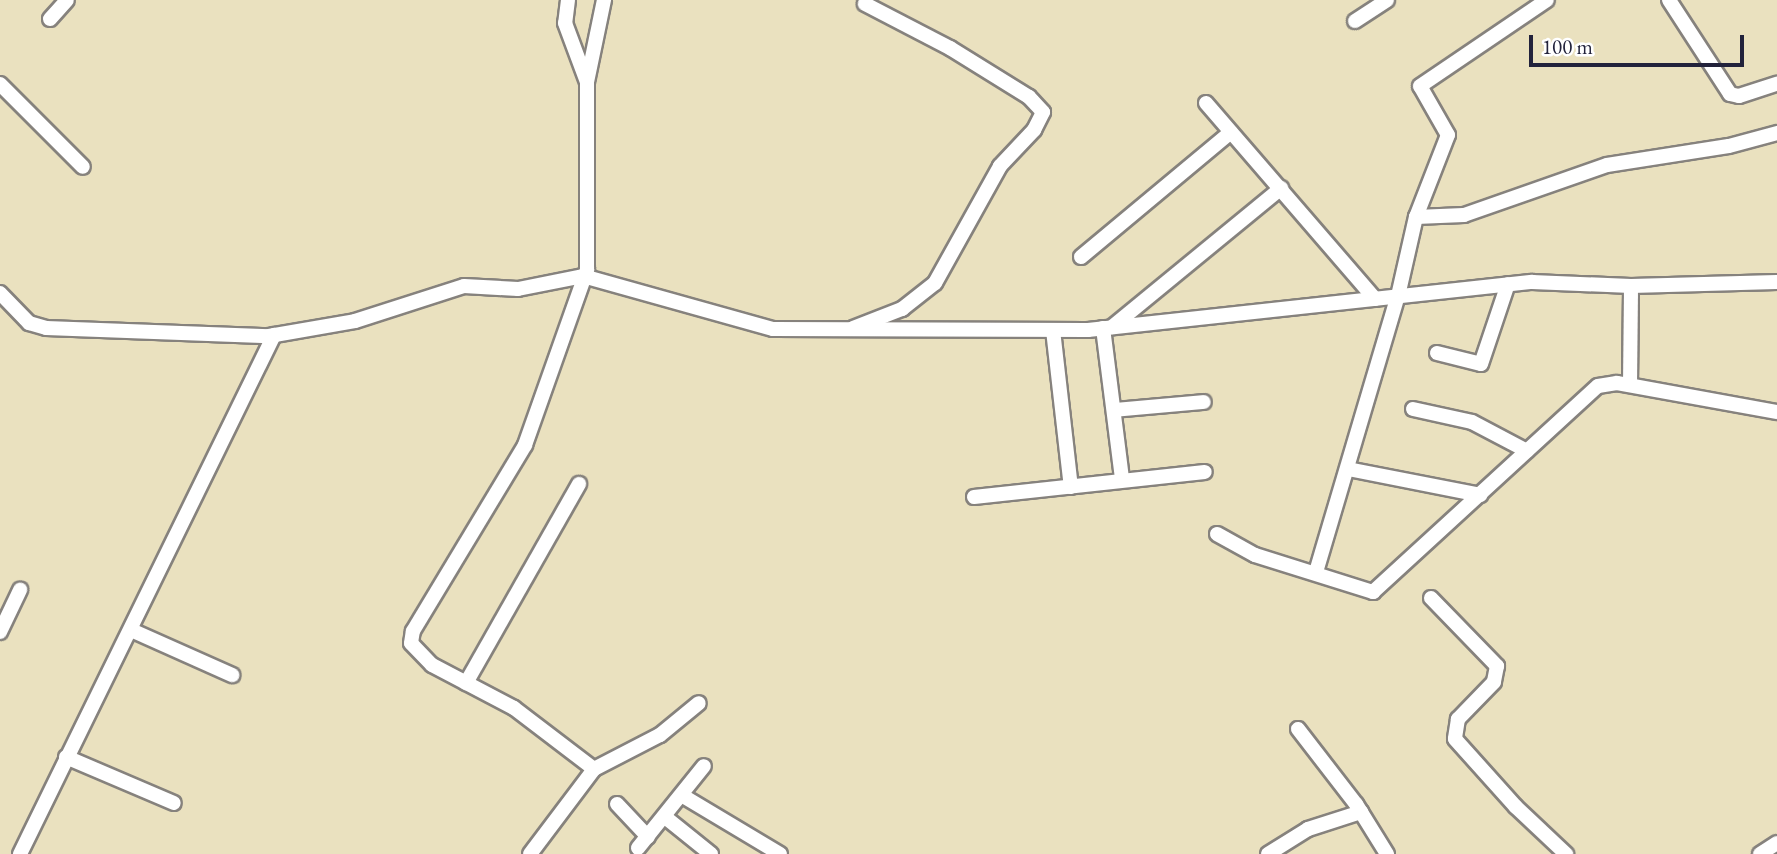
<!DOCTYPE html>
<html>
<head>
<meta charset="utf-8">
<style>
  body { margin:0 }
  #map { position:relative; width:1777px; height:854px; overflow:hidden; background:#eae1bf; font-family:"EB Garamond",serif }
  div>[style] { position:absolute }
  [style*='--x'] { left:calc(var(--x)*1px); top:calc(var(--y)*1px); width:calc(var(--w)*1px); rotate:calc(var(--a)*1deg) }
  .roads { filter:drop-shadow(2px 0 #86827d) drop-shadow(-2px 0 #86827d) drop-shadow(0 2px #86827d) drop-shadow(0 -2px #86827d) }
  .street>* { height:14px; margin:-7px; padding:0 7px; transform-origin:7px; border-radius:7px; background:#fff }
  span { translate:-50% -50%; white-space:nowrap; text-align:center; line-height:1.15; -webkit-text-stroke:7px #fff; paint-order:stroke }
  .scale { position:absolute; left:1529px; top:35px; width:215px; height:32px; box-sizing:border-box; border:4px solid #22223b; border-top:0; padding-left:9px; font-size:21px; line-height:24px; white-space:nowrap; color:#22223b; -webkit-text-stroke:5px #fff; paint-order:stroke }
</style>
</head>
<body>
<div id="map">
  <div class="roads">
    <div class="street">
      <i style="--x:568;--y:0;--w:23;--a:97"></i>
      <i style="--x:565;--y:23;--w:63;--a:69.6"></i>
      <i style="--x:1669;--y:0;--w:112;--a:57"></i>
      <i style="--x:1730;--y:94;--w:9;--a:13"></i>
      <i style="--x:1739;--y:96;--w:40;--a:-18"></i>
      <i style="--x:50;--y:19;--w:25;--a:-48"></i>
      <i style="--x:1355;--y:21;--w:38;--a:-33"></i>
      <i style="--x:0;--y:84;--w:117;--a:45"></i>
      <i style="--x:1206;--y:103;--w:259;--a:49.2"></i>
      <i style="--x:1416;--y:217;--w:48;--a:-2.4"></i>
      <i style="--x:1464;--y:215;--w:151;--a:-19.3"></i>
      <i style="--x:1607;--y:165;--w:123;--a:-8.9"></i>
      <i style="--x:1729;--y:146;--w:50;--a:-15.2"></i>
      <i style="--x:1081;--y:257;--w:195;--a:-39.8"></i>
      <i style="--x:0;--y:293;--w:42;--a:46"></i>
      <i style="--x:29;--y:323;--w:18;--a:16"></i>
      <i style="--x:46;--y:328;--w:223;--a:2.1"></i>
      <i style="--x:269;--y:336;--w:87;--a:-9.9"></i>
      <i style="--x:355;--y:321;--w:114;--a:-17.8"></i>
      <i style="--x:464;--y:286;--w:54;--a:3.2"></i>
      <i style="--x:518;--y:289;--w:66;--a:-11.3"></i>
      <i style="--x:583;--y:276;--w:197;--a:15.6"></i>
      <i style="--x:773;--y:329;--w:315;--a:0.2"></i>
      <i style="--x:1088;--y:330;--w:447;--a:-6.2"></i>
      <i style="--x:1532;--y:282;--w:99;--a:2.3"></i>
      <i style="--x:1631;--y:286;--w:146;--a:-1.6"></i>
      <i style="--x:1112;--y:327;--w:219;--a:-39.4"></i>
      <i style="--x:853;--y:328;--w:53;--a:-21.2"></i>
      <i style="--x:902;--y:309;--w:42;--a:-38.2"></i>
      <i style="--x:935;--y:283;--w:134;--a:-60.9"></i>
      <i style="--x:1000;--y:166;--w:50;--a:-46.6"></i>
      <i style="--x:1034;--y:130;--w:20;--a:-63"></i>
      <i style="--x:1043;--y:112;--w:21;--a:-133"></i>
      <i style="--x:1029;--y:97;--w:93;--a:-148.2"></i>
      <i style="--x:950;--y:48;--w:96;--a:-152.6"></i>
      <i style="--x:1103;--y:328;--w:152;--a:82.8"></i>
      <i style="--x:1053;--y:330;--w:158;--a:83.5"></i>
      <i style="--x:1437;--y:353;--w:45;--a:14"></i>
      <i style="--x:1481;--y:364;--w:84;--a:-71.4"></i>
      <i style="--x:1630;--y:385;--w:99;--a:-89.4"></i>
      <i style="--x:1413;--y:409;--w:60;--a:12.4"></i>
      <i style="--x:1472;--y:422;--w:62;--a:27.8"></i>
      <i style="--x:1114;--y:410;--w:90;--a:-5.1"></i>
      <i style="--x:1348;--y:469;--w:135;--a:11.1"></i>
      <i style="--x:974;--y:497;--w:232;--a:-6.2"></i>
      <i style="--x:1217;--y:534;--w:43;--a:28.9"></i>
      <i style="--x:1255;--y:555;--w:124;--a:17.4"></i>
      <i style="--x:1373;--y:592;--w:305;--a:-42.5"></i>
      <i style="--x:1598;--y:386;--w:19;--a:-9"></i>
      <i style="--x:1617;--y:383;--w:163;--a:10.3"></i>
      <i style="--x:1316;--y:572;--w:288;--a:-73.5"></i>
      <i style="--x:1398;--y:296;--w:81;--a:-77.2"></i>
      <i style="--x:1416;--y:217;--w:88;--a:-68.7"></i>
      <i style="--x:1448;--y:135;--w:56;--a:-119.7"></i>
      <i style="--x:1420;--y:86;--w:153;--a:-34.1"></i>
      <i style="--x:1431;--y:598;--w:95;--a:45.9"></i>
      <i style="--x:1497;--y:666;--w:16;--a:101"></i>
      <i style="--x:1494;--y:682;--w:52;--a:134.2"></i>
      <i style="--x:1458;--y:719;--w:20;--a:99"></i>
      <i style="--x:1455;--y:739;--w:91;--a:48.1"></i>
      <i style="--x:1516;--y:807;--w:69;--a:43.2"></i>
      <i style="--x:131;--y:630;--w:111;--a:24"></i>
      <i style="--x:0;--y:632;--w:47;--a:-64.5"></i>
      <i style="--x:466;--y:683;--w:229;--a:-60.4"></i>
      <i style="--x:1298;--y:729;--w:95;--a:52.3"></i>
      <i style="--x:1356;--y:804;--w:59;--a:58.2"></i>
      <i style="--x:66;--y:757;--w:117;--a:23.1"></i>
      <i style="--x:594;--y:769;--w:74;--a:-27.3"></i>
      <i style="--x:660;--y:735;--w:50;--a:-39.4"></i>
      <i style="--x:683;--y:796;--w:113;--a:30.9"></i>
      <i style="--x:617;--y:804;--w:45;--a:46.8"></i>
      <i style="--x:665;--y:817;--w:59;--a:38.8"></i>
      <i style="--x:638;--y:848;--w:105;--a:-51.2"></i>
      <i style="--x:20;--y:854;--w:578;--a:-63.92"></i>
      <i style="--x:530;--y:854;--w:106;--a:-53"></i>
      <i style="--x:594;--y:769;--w:101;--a:-142.7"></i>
      <i style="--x:514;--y:708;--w:93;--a:-152.3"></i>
      <i style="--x:432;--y:665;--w:30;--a:-134"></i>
      <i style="--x:411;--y:643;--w:12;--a:-81"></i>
      <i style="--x:413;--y:631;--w:217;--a:-58.9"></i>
      <i style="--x:525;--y:445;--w:186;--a:-70.5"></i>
      <i style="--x:587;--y:270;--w:188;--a:-90"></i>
      <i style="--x:587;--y:82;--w:84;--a:-78.3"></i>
      <i style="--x:1268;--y:854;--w:47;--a:-32"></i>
      <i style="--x:1308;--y:829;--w:56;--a:-17.8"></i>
      <i style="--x:1760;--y:854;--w:20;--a:-33"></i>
    </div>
  </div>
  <div class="scale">100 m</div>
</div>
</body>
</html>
